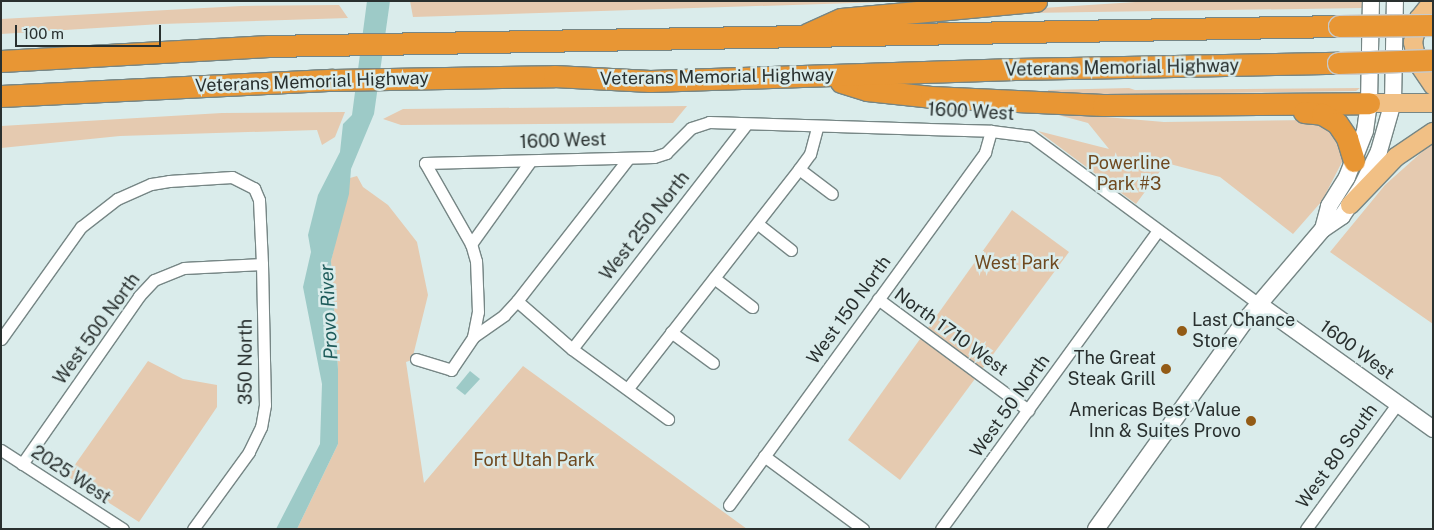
<!DOCTYPE html>
<html>
<head>
<meta charset="utf-8">
<style>
  body { margin:0 }
  #map { position:relative; width:1434px; height:530px; overflow:hidden; background:#daeceb; font-family:"Public Sans",sans-serif }
  div>[style] { position:absolute }
  [style*='--x'] { left:calc(var(--x)*1px); top:calc(var(--y)*1px); width:calc(var(--w)*1px); rotate:calc(var(--a)*1deg) }
  .green>* { inset:0; background:#e5cab0 }
  .water>* { inset:0; background:#9dcac7 }
  .roads { filter:drop-shadow(1px 0 #768685) drop-shadow(-1px 0 #768685) drop-shadow(0 1px #768685) drop-shadow(0 -1px #768685) }
  .street>* { height:11px; margin:-5.5px; padding:0 5.5px; transform-origin:5.5px; border-radius:5.5px; background:#fff }
  .secondary>* { height:16px; margin:-8px; padding:0 8px; transform-origin:8px; border-radius:8px; background:#fff }
  .primary>* { height:18px; margin:-9px; padding:0 9px; transform-origin:9px; border-radius:9px; background:#f1c085 }
  .highway>* { height:21px; margin:-10.5px; padding:0 10.5px; transform-origin:10.5px; border-radius:10.5px; background:#e89634 }
  .bridges { filter:drop-shadow(1px 0 #c7c9c9) drop-shadow(-1px 0 #c7c9c9) drop-shadow(0 1px #c7c9c9) drop-shadow(0 -1px #c7c9c9) }
  .highway-bridge>* { height:21px; margin:-10.5px; padding:0 10.5px; transform-origin:10.5px; border-radius:10.5px; background:#e89634 }
  .dots>* { width:14px; height:14px; translate:-50% -50%; box-sizing:border-box; border:2px solid #daeceb; border-radius:50% }
  span { translate:-50% -50%; white-space:nowrap; text-align:center; line-height:1.15; -webkit-text-stroke:5px #daeceb; paint-order:stroke }
  .street-label { font-size:18px; color:#29302f }
  .park-label { font-size:18px; color:#6f491f }
  .poi-label { font-size:18px; color:#29302f }
  .left { translate:0 -50%; text-align:left }
  .right { translate:-100% -50%; text-align:right }
  .water-label { font-size:19px; color:#1e5b5a; font-style:italic }
  .frame { position:absolute; inset:0; border:2px solid #29302f; pointer-events:none }
  .scale { position:absolute; left:15px; top:25px; width:146px; height:22px; box-sizing:border-box; border:2px solid #29302f; border-top:0; padding-left:6px; font-size:15px; line-height:18px; white-space:nowrap; color:#29302f; -webkit-text-stroke:4px #daeceb; paint-order:stroke }
</style>
</head>
<body>
<div id="map">
  <div class="green">
    <i style="clip-path:polygon(410px 1px,856px 2px,916px 1px,413px 17px)"></i>
    <i style="clip-path:polygon(1151px 1px,1363px 1px,1363px 8px,1027px 13px,1027px 9px)"></i>
    <i style="clip-path:polygon(339px 5px,348px 18px,161px 24px,1px 34px,1px 19px,241px 6px)"></i>
    <i style="clip-path:polygon(1129px 88px,1135px 90px,1360px 88px,1356px 91px,1081px 95px,1048px 93px,1048px 90px)"></i>
    <i style="clip-path:polygon(687px 106px,673px 123px,401px 125px,383px 119px,403px 109px)"></i>
    <i style="clip-path:polygon(345px 112px,335px 137px,322px 145px,317px 130px,120px 136px,1px 148px,1px 126px,222px 113px)"></i>
    <i style="clip-path:polygon(1047px 112px,1164px 122px,1311px 120px,1329px 126px,1343px 151px,1342px 162px,1322px 201px,1293px 234px,1220px 177px,1166px 163px,1136px 204px,1038px 131px,1109px 149px,1088px 123px)"></i>
    <i style="clip-path:polygon(1433px 140px,1433px 324px,1330px 252px,1385px 185px,1423px 151px,1422px 146px)"></i>
    <i style="clip-path:polygon(357px 176px,363px 187px,388px 205px,417px 242px,428px 295px,412px 360px,406px 362px,424px 483px,523px 366px,747px 529px,297px 529px,338px 444px,338px 369px,331px 261px,350px 178px)"></i>
    <i style="clip-path:polygon(1012px 210px,1069px 252px,900px 480px,848px 440px)"></i>
    <i style="clip-path:polygon(148px 361px,183px 379px,217px 385px,217px 407px,139px 522px,67px 476px)"></i>
  </div>
  <div class="water">
    <i style="clip-path:polygon(367px 1px,390px 1px,374px 114px,351px 169px,349px 194px,331px 261px,338px 369px,338px 444px,297px 529px,276px 529px,320px 444px,322px 384px,303px 287px,311px 252px,308px 235px,318px 195px,340px 152px,343px 124px,352px 115px)"></i>
    <i style="clip-path:polygon(470px 371px,480px 379px,465px 395px,456px 388px)"></i>
  </div>
  <div class="roads">
    <div class="street">
      <i style="--x:799;--y:169;--w:41;--a:37.1"></i>
      <i style="--x:758;--y:224;--w:42;--a:38.2"></i>
      <i style="--x:471;--y:244;--w:100;--a:-54.4"></i>
      <i style="--x:714;--y:278;--w:48;--a:37.3"></i>
      <i style="--x:878;--y:299;--w:187;--a:36.5"></i>
      <i style="--x:517;--y:301;--w:73;--a:41.1"></i>
      <i style="--x:572;--y:349;--w:119;--a:36.1"></i>
      <i style="--x:671;--y:332;--w:52;--a:36.4"></i>
      <i style="--x:473;--y:337;--w:25;--a:-79"></i>
      <i style="--x:478;--y:312;--w:51;--a:-92.2"></i>
      <i style="--x:476;--y:261;--w:18;--a:-106"></i>
      <i style="--x:471;--y:244;--w:93;--a:-119.6"></i>
      <i style="--x:425;--y:163;--w:229;--a:-1.5"></i>
      <i style="--x:654;--y:157;--w:13;--a:-18"></i>
      <i style="--x:666;--y:153;--w:35;--a:-45"></i>
      <i style="--x:691;--y:128;--w:19;--a:-18"></i>
      <i style="--x:709;--y:122;--w:282;--a:1.8"></i>
      <i style="--x:991;--y:131;--w:40;--a:7.1"></i>
      <i style="--x:1031;--y:136;--w:285;--a:36.4"></i>
      <i style="--x:1;--y:339;--w:138;--a:-54.5"></i>
      <i style="--x:81;--y:227;--w:46;--a:-37.9"></i>
      <i style="--x:117;--y:199;--w:37;--a:-24"></i>
      <i style="--x:151;--y:184;--w:18;--a:-9"></i>
      <i style="--x:169;--y:181;--w:63;--a:-3.6"></i>
      <i style="--x:232;--y:177;--w:25;--a:27"></i>
      <i style="--x:254;--y:188;--w:13;--a:67"></i>
      <i style="--x:259;--y:200;--w:64;--a:87.3"></i>
      <i style="--x:262;--y:264;--w:141;--a:88.8"></i>
      <i style="--x:265;--y:405;--w:22;--a:100"></i>
      <i style="--x:261;--y:427;--w:28;--a:116"></i>
      <i style="--x:249;--y:452;--w:95;--a:126"></i>
      <i style="--x:572;--y:349;--w:284;--a:-52.2"></i>
      <i style="--x:416;--y:359;--w:37;--a:17"></i>
      <i style="--x:451;--y:370;--w:40;--a:-56"></i>
      <i style="--x:473;--y:337;--w:38;--a:-35"></i>
      <i style="--x:504;--y:315;--w:19;--a:-47"></i>
      <i style="--x:517;--y:301;--w:180;--a:-52"></i>
      <i style="--x:628;--y:388;--w:278;--a:-52"></i>
      <i style="--x:799;--y:169;--w:19;--a:-54"></i>
      <i style="--x:810;--y:154;--w:28;--a:-75"></i>
      <i style="--x:1;--y:450;--w:145;--a:32.9"></i>
      <i style="--x:764;--y:456;--w:123;--a:36.4"></i>
      <i style="--x:22;--y:464;--w:205;--a:-55.1"></i>
      <i style="--x:139;--y:296;--w:22;--a:-47"></i>
      <i style="--x:154;--y:280;--w:32;--a:-22"></i>
      <i style="--x:184;--y:268;--w:78;--a:-2.9"></i>
      <i style="--x:729;--y:505;--w:436;--a:-54"></i>
      <i style="--x:985;--y:152;--w:22;--a:-74"></i>
      <i style="--x:941;--y:529;--w:369;--a:-54"></i>
      <i style="--x:1306;--y:529;--w:155;--a:-53.9"></i>
    </div>
    <div class="secondary">
      <i style="--x:1323;--y:229;--w:24;--a:-75"></i>
      <i style="--x:1329;--y:206;--w:34;--a:-58"></i>
      <i style="--x:1347;--y:177;--w:49;--a:-68.6"></i>
      <i style="--x:1365;--y:131;--w:28;--a:-82"></i>
      <i style="--x:1369;--y:103;--w:102;--a:-88.9"></i>
      <i style="--x:1260;--y:305;--w:213;--a:35.6"></i>
      <i style="--x:1096;--y:529;--w:261;--a:-54.4"></i>
      <i style="--x:1248;--y:317;--w:116;--a:-49.6"></i>
      <i style="--x:1323;--y:229;--w:23;--a:-34"></i>
      <i style="--x:1342;--y:216;--w:36;--a:-56"></i>
      <i style="--x:1362;--y:186;--w:39;--a:-64"></i>
      <i style="--x:1379;--y:151;--w:51;--a:-74.1"></i>
      <i style="--x:1393;--y:102;--w:101;--a:-88.9"></i>
    </div>
    <div class="primary">
      <i style="--x:1433;--y:1;--w:22;--a:129"></i>
      <i style="--x:1419;--y:18;--w:25;--a:104"></i>
      <i style="--x:1413;--y:42;--w:20;--a:79"></i>
      <i style="--x:1417;--y:62;--w:29;--a:56"></i>
      <i style="--x:1369;--y:103;--w:64;--a:0"></i>
      <i style="--x:1350;--y:205;--w:66;--a:-46.2"></i>
      <i style="--x:1396;--y:157;--w:45;--a:-34"></i>
    </div>
    <div class="highway">
      <i style="--x:807;--y:34;--w:37;--a:-24"></i>
      <i style="--x:841;--y:19;--w:196;--a:-5.3"></i>
      <i style="--x:1;--y:61;--w:268;--a:-3.2"></i>
      <i style="--x:269;--y:46;--w:1070;--a:-1.07"></i>
      <i style="--x:841;--y:82;--w:27;--a:17"></i>
      <i style="--x:867;--y:90;--w:64;--a:6.2"></i>
      <i style="--x:931;--y:97;--w:172;--a:2.7"></i>
      <i style="--x:1103;--y:105;--w:266;--a:-0.4"></i>
      <i style="--x:1;--y:96;--w:332;--a:-2.8"></i>
      <i style="--x:333;--y:80;--w:221;--a:-1"></i>
      <i style="--x:554;--y:76;--w:96;--a:3"></i>
      <i style="--x:650;--y:81;--w:365;--a:-1.9"></i>
      <i style="--x:1015;--y:69;--w:323;--a:-1.1"></i>
      <i style="--x:1304;--y:112;--w:18;--a:6"></i>
      <i style="--x:1322;--y:114;--w:17;--a:31"></i>
      <i style="--x:1337;--y:123;--w:18;--a:56"></i>
      <i style="--x:1347;--y:138;--w:24;--a:73"></i>
    </div>
  </div>
  <div class="bridges">
    <div class="highway-bridge">
      <i style="--x:1339;--y:26;--w:94;--a:-0.6"></i>
      <i style="--x:1338;--y:63;--w:95;--a:-1.8"></i>
    </div>
  </div>
  <div class="dots">
    <i style="left:1182px;top:331px;background:#935b15"></i>
    <i style="left:1166px;top:369px;background:#935b15"></i>
    <i style="left:1251px;top:421px;background:#935b15"></i>
  </div>
  <div class="street-label">
    <span style="left:1122px;top:68px;rotate:-1deg">Veterans Memorial Highway</span>
    <span style="left:717px;top:77px;rotate:-1deg">Veterans Memorial Highway</span>
    <span style="left:312px;top:82px;rotate:-2deg">Veterans Memorial Highway</span>
    <span style="left:971px;top:112px;rotate:3deg">1600 West</span>
    <span style="left:563px;top:141px;rotate:-2deg">1600 West</span>
    <span style="left:645px;top:226px;rotate:-52deg">West 250 North</span>
    <span style="left:849px;top:310px;rotate:-54deg">West 150 North</span>
    <span style="left:97px;top:329px;rotate:-54deg">West 500 North</span>
    <span style="left:951px;top:332px;rotate:36deg">North 1710 West</span>
    <span style="left:1357px;top:350px;rotate:36deg">1600 West</span>
    <span style="left:246px;top:362px;rotate:-90deg">350 North</span>
    <span style="left:1010px;top:406px;rotate:-54deg">West 50 North</span>
    <span style="left:1337px;top:456px;rotate:-54deg">West 80 South</span>
    <span style="left:71px;top:475px;rotate:33deg">2025 West</span>
  </div>
  <div class="park-label">
    <span style="left:1129px;top:174px">Powerline<br>Park #3</span>
    <span style="left:1017px;top:263px">West Park</span>
    <span style="left:534px;top:460px">Fort Utah Park</span>
  </div>
  <div class="poi-label">
    <span class="left" style="left:1192px;top:331px">Last Chance<br>Store</span>
    <span class="right" style="left:1156px;top:369px">The Great<br>Steak Grill</span>
    <span class="right" style="left:1241px;top:421px">Americas Best Value<br>Inn &amp; Suites Provo</span>
  </div>
  <div class="water-label">
    <span style="left:329px;top:312px;rotate:-93deg">Provo River</span>
  </div>
  <div class="frame"></div>
  <div class="scale">100 m</div>
</div>
</body>
</html>
